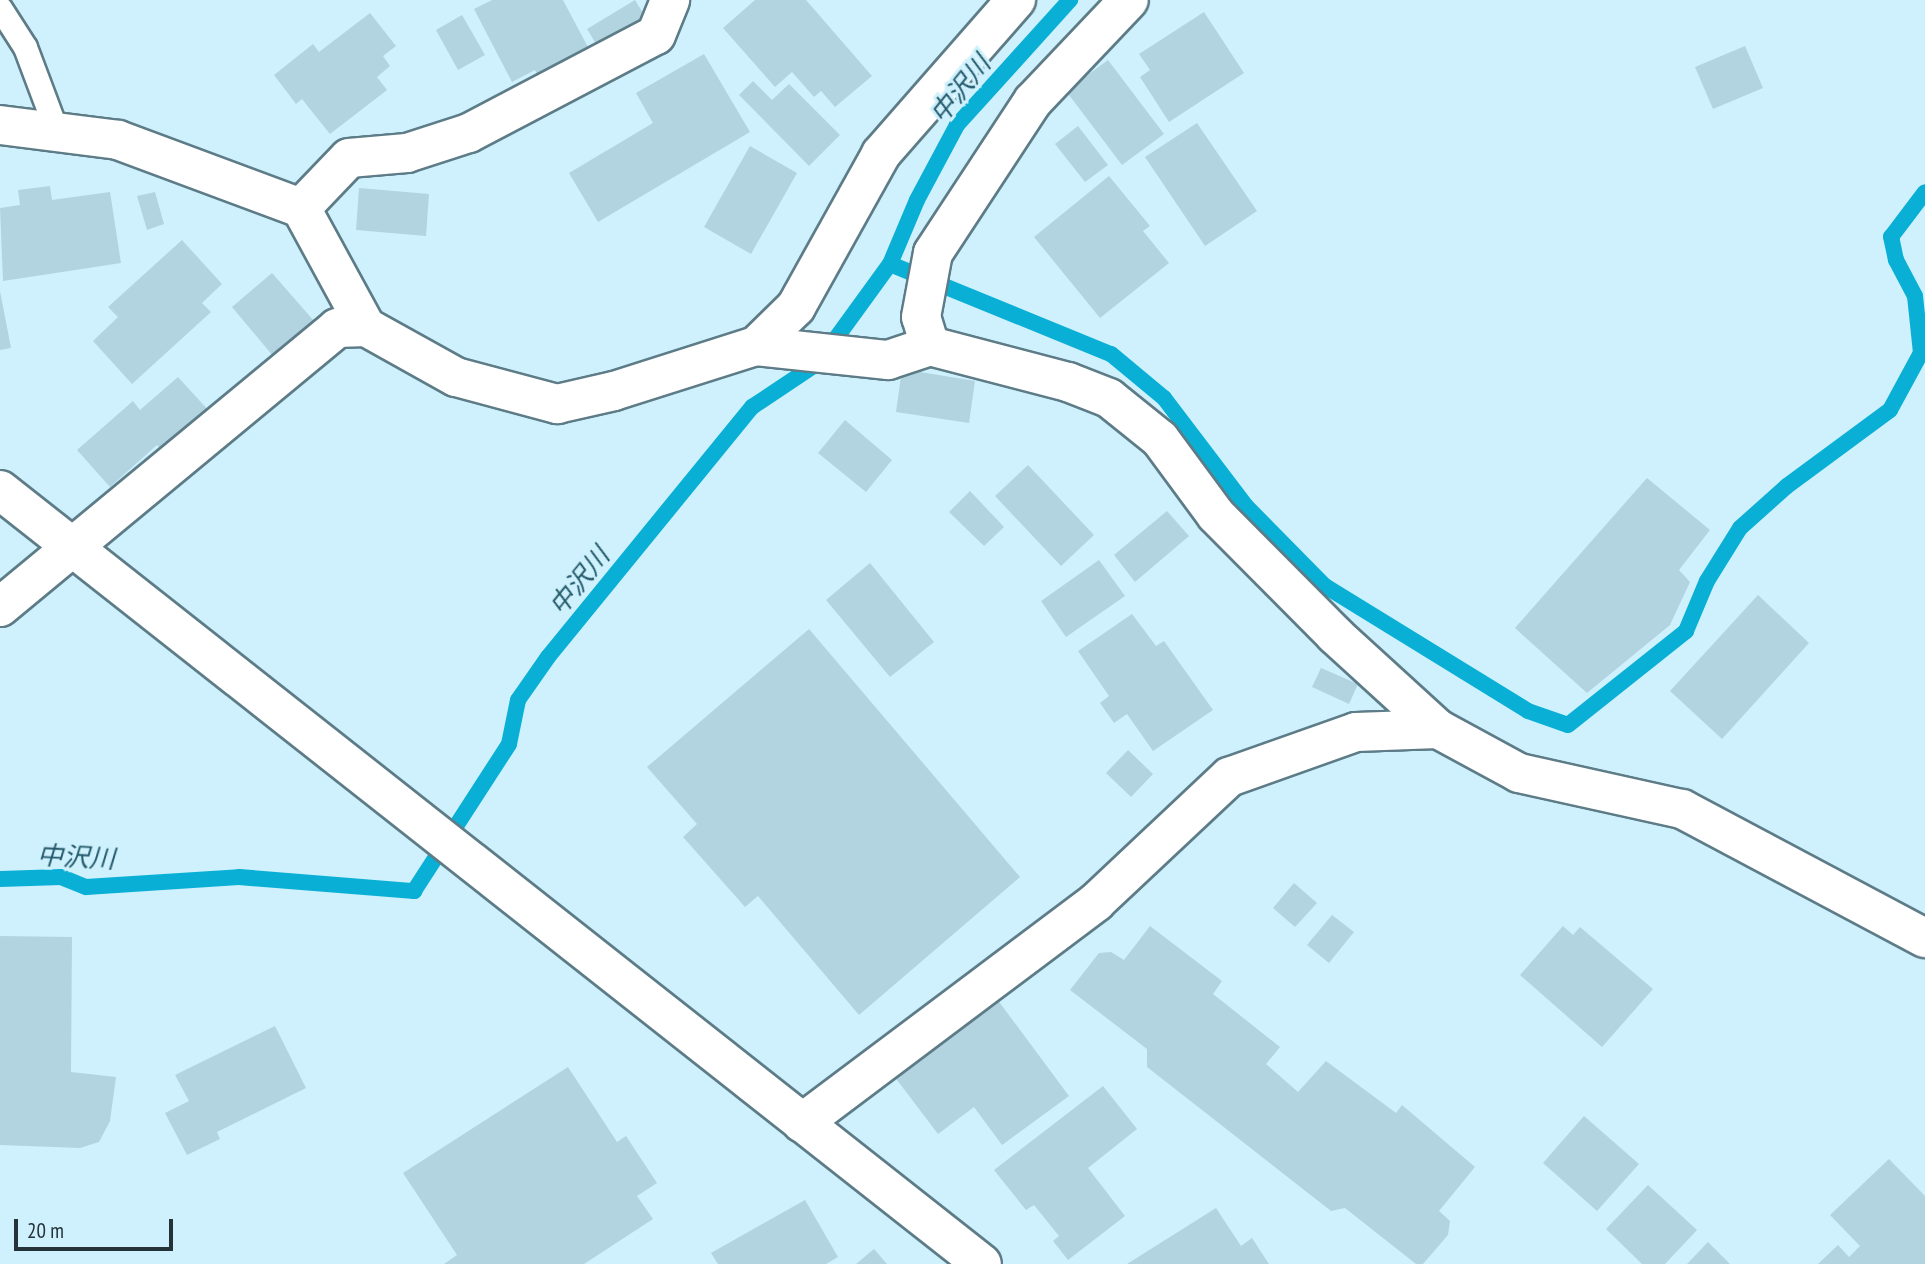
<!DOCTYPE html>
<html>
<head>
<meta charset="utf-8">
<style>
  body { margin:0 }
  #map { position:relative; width:1925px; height:1264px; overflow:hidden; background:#cef1fd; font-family:"PT Sans Narrow","Noto Sans JP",sans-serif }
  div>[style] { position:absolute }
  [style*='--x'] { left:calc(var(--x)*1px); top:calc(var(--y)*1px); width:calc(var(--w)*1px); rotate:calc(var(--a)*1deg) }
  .stream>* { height:16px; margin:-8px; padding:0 8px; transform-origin:8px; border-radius:8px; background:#0aafd5 }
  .building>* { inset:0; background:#b2d4e0 }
  .roads { filter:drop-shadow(2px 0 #5d7c87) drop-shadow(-2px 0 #5d7c87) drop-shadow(0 2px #5d7c87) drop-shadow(0 -2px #5d7c87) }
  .service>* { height:23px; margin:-11.5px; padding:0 11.5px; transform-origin:11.5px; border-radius:11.5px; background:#fff }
  .minor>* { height:38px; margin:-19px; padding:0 19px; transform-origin:19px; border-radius:19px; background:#fff }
  .tertiary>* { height:38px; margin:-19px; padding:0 19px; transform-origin:19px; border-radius:19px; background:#fff }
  span { translate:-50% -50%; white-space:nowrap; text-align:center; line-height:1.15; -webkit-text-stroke:6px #cef1fd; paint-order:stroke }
  .water-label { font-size:26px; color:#23596a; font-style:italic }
  .scale { position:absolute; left:14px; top:1219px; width:159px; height:32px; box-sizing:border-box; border:4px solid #253237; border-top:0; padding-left:9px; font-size:21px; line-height:24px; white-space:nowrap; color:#253237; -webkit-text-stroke:5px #cef1fd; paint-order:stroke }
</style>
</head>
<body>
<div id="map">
  <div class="stream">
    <i style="--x:890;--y:264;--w:239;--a:22.2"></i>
    <i style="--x:1111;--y:354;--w:69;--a:39.7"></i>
    <i style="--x:1164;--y:398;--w:136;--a:52.8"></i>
    <i style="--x:1246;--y:506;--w:112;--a:45.4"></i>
    <i style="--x:1325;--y:586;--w:238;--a:31.6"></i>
    <i style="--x:1528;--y:711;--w:42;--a:19.3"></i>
    <i style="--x:1568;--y:725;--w:151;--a:-38.5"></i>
    <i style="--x:1686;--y:631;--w:54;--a:-67.2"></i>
    <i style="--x:1707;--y:581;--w:62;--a:-58.1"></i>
    <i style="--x:1740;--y:528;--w:63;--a:-41.8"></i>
    <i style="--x:1787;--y:486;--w:128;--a:-36.4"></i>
    <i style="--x:1890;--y:410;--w:65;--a:-61.5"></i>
    <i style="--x:1921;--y:353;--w:57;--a:-96"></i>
    <i style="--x:1915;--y:296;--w:41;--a:-117.8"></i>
    <i style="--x:1896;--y:260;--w:24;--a:-102"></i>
    <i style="--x:1891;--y:237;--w:56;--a:-52.9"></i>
    <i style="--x:0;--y:879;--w:61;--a:-1.9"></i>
    <i style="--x:61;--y:877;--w:27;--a:22"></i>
    <i style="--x:86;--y:887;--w:153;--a:-3.7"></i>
    <i style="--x:239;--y:877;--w:176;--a:4.6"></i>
    <i style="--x:414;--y:891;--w:175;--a:-57.1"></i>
    <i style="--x:509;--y:744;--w:45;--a:-78.4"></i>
    <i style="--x:518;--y:700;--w:52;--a:-55.1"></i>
    <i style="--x:548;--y:657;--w:323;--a:-50.8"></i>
    <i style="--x:752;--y:407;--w:79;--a:-33.7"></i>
    <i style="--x:818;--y:363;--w:122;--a:-54"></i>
    <i style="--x:890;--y:264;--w:69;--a:-67.1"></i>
    <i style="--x:917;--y:200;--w:85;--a:-61.9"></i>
    <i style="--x:957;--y:125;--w:169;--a:-47.9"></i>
  </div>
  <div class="building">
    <i style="clip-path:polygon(492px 0,563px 0,590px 51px,539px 78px,535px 70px,512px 82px,474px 9px)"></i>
    <i style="clip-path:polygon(635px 0,646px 18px,598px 47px,587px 29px)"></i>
    <i style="clip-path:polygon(755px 0,806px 0,872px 76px,835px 107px,821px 91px,814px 97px,792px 72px,775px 87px,723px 28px)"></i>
    <i style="clip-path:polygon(1204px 12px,1244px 73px,1169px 122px,1140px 77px,1150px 70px,1139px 54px)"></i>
    <i style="clip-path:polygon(370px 13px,396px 46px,383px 56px,390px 66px,377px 77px,387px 90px,330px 134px,302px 99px,296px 104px,274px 75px,313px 44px,319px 52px)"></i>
    <i style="clip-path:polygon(462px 15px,485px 55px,458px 70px,436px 30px)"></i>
    <i style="clip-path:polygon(1745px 46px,1763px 88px,1713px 109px,1695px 67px)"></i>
    <i style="clip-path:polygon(704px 54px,750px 132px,598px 222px,569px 173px,653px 123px,636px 93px)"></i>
    <i style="clip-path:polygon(1108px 60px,1164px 134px,1122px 165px,1066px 91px)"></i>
    <i style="clip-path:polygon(753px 81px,772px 100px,789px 84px,840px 135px,809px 166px,739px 95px)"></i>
    <i style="clip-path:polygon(1197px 123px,1257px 211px,1205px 246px,1145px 157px)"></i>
    <i style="clip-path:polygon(1078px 126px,1108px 165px,1085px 182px,1055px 144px)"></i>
    <i style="clip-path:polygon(750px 146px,797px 173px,751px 254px,704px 227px)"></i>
    <i style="clip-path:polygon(1109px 176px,1150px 226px,1143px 231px,1169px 263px,1100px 318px,1034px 237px)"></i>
    <i style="clip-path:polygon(50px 186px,52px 200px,110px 192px,121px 263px,3px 281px,0 208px,20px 205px,18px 190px)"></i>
    <i style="clip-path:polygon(359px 188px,429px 194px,426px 236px,356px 230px)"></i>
    <i style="clip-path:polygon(155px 192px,164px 224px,147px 230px,137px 196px)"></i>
    <i style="clip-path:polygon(182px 240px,222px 284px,202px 303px,211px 312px,132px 384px,93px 341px,118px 317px,108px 307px)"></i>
    <i style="clip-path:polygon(272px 273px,314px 321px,273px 356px,232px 307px)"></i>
    <i style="clip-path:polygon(0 291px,11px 348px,0 350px)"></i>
    <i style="clip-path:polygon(902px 369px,975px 381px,969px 423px,896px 412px)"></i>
    <i style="clip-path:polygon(178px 377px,210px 412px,164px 453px,157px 445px,110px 487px,77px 450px,133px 401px,140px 410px)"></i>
    <i style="clip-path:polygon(845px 420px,892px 460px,866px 492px,818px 453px)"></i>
    <i style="clip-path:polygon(1028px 465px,1094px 535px,1061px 566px,995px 496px)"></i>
    <i style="clip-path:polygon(1647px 478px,1710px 530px,1679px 570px,1690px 582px,1670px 625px,1587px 693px,1515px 628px)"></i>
    <i style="clip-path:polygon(970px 491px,1004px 527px,984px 546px,949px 512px)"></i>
    <i style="clip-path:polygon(1167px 511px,1189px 536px,1135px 582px,1114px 555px)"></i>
    <i style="clip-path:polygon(1099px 560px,1125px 596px,1066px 637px,1041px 601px)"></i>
    <i style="clip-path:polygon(870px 563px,934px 642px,890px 677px,826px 600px)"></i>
    <i style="clip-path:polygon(1758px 595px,1809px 643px,1722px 739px,1670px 691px)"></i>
    <i style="clip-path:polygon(1132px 614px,1156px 646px,1164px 641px,1213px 710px,1153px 751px,1127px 714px,1114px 723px,1100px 703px,1109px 696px,1078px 651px)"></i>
    <i style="clip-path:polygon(809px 629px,1020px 877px,859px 1015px,758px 896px,745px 907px,683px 837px,697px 824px,647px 767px)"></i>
    <i style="clip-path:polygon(1321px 668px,1358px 684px,1349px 704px,1312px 687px)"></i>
    <i style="clip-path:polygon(1128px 750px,1153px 774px,1131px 797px,1106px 773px)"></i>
    <i style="clip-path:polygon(1294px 883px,1317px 903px,1295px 927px,1273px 908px)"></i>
    <i style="clip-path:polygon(1332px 915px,1354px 932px,1329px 963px,1307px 945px)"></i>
    <i style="clip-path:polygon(1150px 926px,1222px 981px,1213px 994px,1280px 1047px,1266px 1064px,1298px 1092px,1326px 1061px,1396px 1113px,1402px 1105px,1475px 1167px,1439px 1211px,1450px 1221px,1448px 1235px,1423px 1264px,1416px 1264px,1345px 1208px,1331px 1211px,1147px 1067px,1147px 1049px,1070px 990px,1099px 953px,1111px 952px,1124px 960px)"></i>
    <i style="clip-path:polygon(1563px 926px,1573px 935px,1580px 927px,1653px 989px,1602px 1047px,1520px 975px)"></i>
    <i style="clip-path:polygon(0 936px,72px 937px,71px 1072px,116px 1077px,110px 1121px,99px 1142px,80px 1148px,0 1145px)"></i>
    <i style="clip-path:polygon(997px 999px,1069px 1096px,1002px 1145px,974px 1107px,938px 1134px,894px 1076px)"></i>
    <i style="clip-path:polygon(275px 1026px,306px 1088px,217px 1132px,220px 1139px,187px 1155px,165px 1113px,189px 1101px,175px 1075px)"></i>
    <i style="clip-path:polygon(568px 1067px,617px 1142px,626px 1136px,657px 1183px,637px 1196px,653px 1219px,584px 1264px,444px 1264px,457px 1255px,403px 1173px)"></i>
    <i style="clip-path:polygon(1103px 1086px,1137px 1129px,1088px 1168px,1125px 1216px,1068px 1260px,1053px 1241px,1059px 1236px,1034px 1205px,1026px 1210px,994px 1170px)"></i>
    <i style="clip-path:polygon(1584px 1116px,1639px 1164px,1597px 1211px,1543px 1163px)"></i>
    <i style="clip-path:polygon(1889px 1159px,1925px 1196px,1925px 1264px,1818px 1264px,1838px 1245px,1849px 1257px,1860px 1246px,1830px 1215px)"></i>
    <i style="clip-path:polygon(1648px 1185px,1697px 1230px,1665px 1264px,1642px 1264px,1606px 1229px)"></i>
    <i style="clip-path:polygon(805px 1200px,838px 1257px,826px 1264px,718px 1264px,711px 1253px)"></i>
    <i style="clip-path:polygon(1216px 1208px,1241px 1246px,1252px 1238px,1269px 1264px,1127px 1264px)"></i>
    <i style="clip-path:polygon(1708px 1242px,1730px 1264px,1687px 1264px)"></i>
    <i style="clip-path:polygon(874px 1249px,887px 1264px,856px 1264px)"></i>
  </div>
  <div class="roads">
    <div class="service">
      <i style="--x:0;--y:8;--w:46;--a:57.3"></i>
      <i style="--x:25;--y:47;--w:91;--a:69.4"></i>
    </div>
    <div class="minor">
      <i style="--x:0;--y:125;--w:119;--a:7.2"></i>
      <i style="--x:118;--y:140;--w:195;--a:20.4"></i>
      <i style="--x:301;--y:208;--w:136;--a:61.4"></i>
      <i style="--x:301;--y:208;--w:69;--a:-46.2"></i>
      <i style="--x:349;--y:158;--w:58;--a:-4.9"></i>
      <i style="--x:407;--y:153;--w:65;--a:-17.9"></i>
      <i style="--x:469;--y:133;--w:211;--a:-27.7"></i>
      <i style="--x:656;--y:35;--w:38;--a:-68"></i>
      <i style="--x:756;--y:346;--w:133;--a:6.1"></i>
      <i style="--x:888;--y:360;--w:44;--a:-18.4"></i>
      <i style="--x:930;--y:346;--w:143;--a:14.6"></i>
      <i style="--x:1068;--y:382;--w:44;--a:21.3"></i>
      <i style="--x:1109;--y:398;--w:65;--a:38.8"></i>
      <i style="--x:1160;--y:439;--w:94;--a:53.6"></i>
      <i style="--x:1216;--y:515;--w:169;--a:45.2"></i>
      <i style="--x:1335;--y:635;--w:139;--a:42.4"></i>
      <i style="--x:930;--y:346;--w:30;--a:-107"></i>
      <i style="--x:921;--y:317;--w:65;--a:-79.4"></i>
      <i style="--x:933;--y:253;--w:182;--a:-56.7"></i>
      <i style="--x:1033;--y:101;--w:139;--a:-46.5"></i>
      <i style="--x:0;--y:607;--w:438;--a:-39.6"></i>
      <i style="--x:337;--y:328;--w:29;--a:-2"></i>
      <i style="--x:366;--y:327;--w:103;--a:29.1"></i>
      <i style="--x:456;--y:377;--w:105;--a:15"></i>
      <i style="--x:557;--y:404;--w:58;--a:-12.8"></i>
      <i style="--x:614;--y:391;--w:149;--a:-17.6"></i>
      <i style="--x:756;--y:346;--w:56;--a:-44.3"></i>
      <i style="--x:796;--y:307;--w:175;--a:-60.9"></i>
      <i style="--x:881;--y:154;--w:205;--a:-48.8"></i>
      <i style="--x:802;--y:1123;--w:368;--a:-36.9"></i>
      <i style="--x:1096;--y:902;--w:183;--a:-43.2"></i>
      <i style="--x:1229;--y:777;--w:135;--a:-19.5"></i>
      <i style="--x:1356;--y:732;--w:82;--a:-2.1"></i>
      <i style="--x:1438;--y:729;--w:92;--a:28.5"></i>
      <i style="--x:1519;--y:773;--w:167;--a:12.5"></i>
      <i style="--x:1682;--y:809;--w:275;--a:28"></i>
    </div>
    <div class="tertiary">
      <i style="--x:0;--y:490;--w:1250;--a:38.24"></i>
    </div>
  </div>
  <div class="water-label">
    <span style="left:960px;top:89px;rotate:-51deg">中沢川</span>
    <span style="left:579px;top:581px;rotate:-51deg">中沢川</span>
    <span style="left:76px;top:857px;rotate:3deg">中沢川</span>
  </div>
  <div class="scale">20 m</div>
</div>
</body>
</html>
